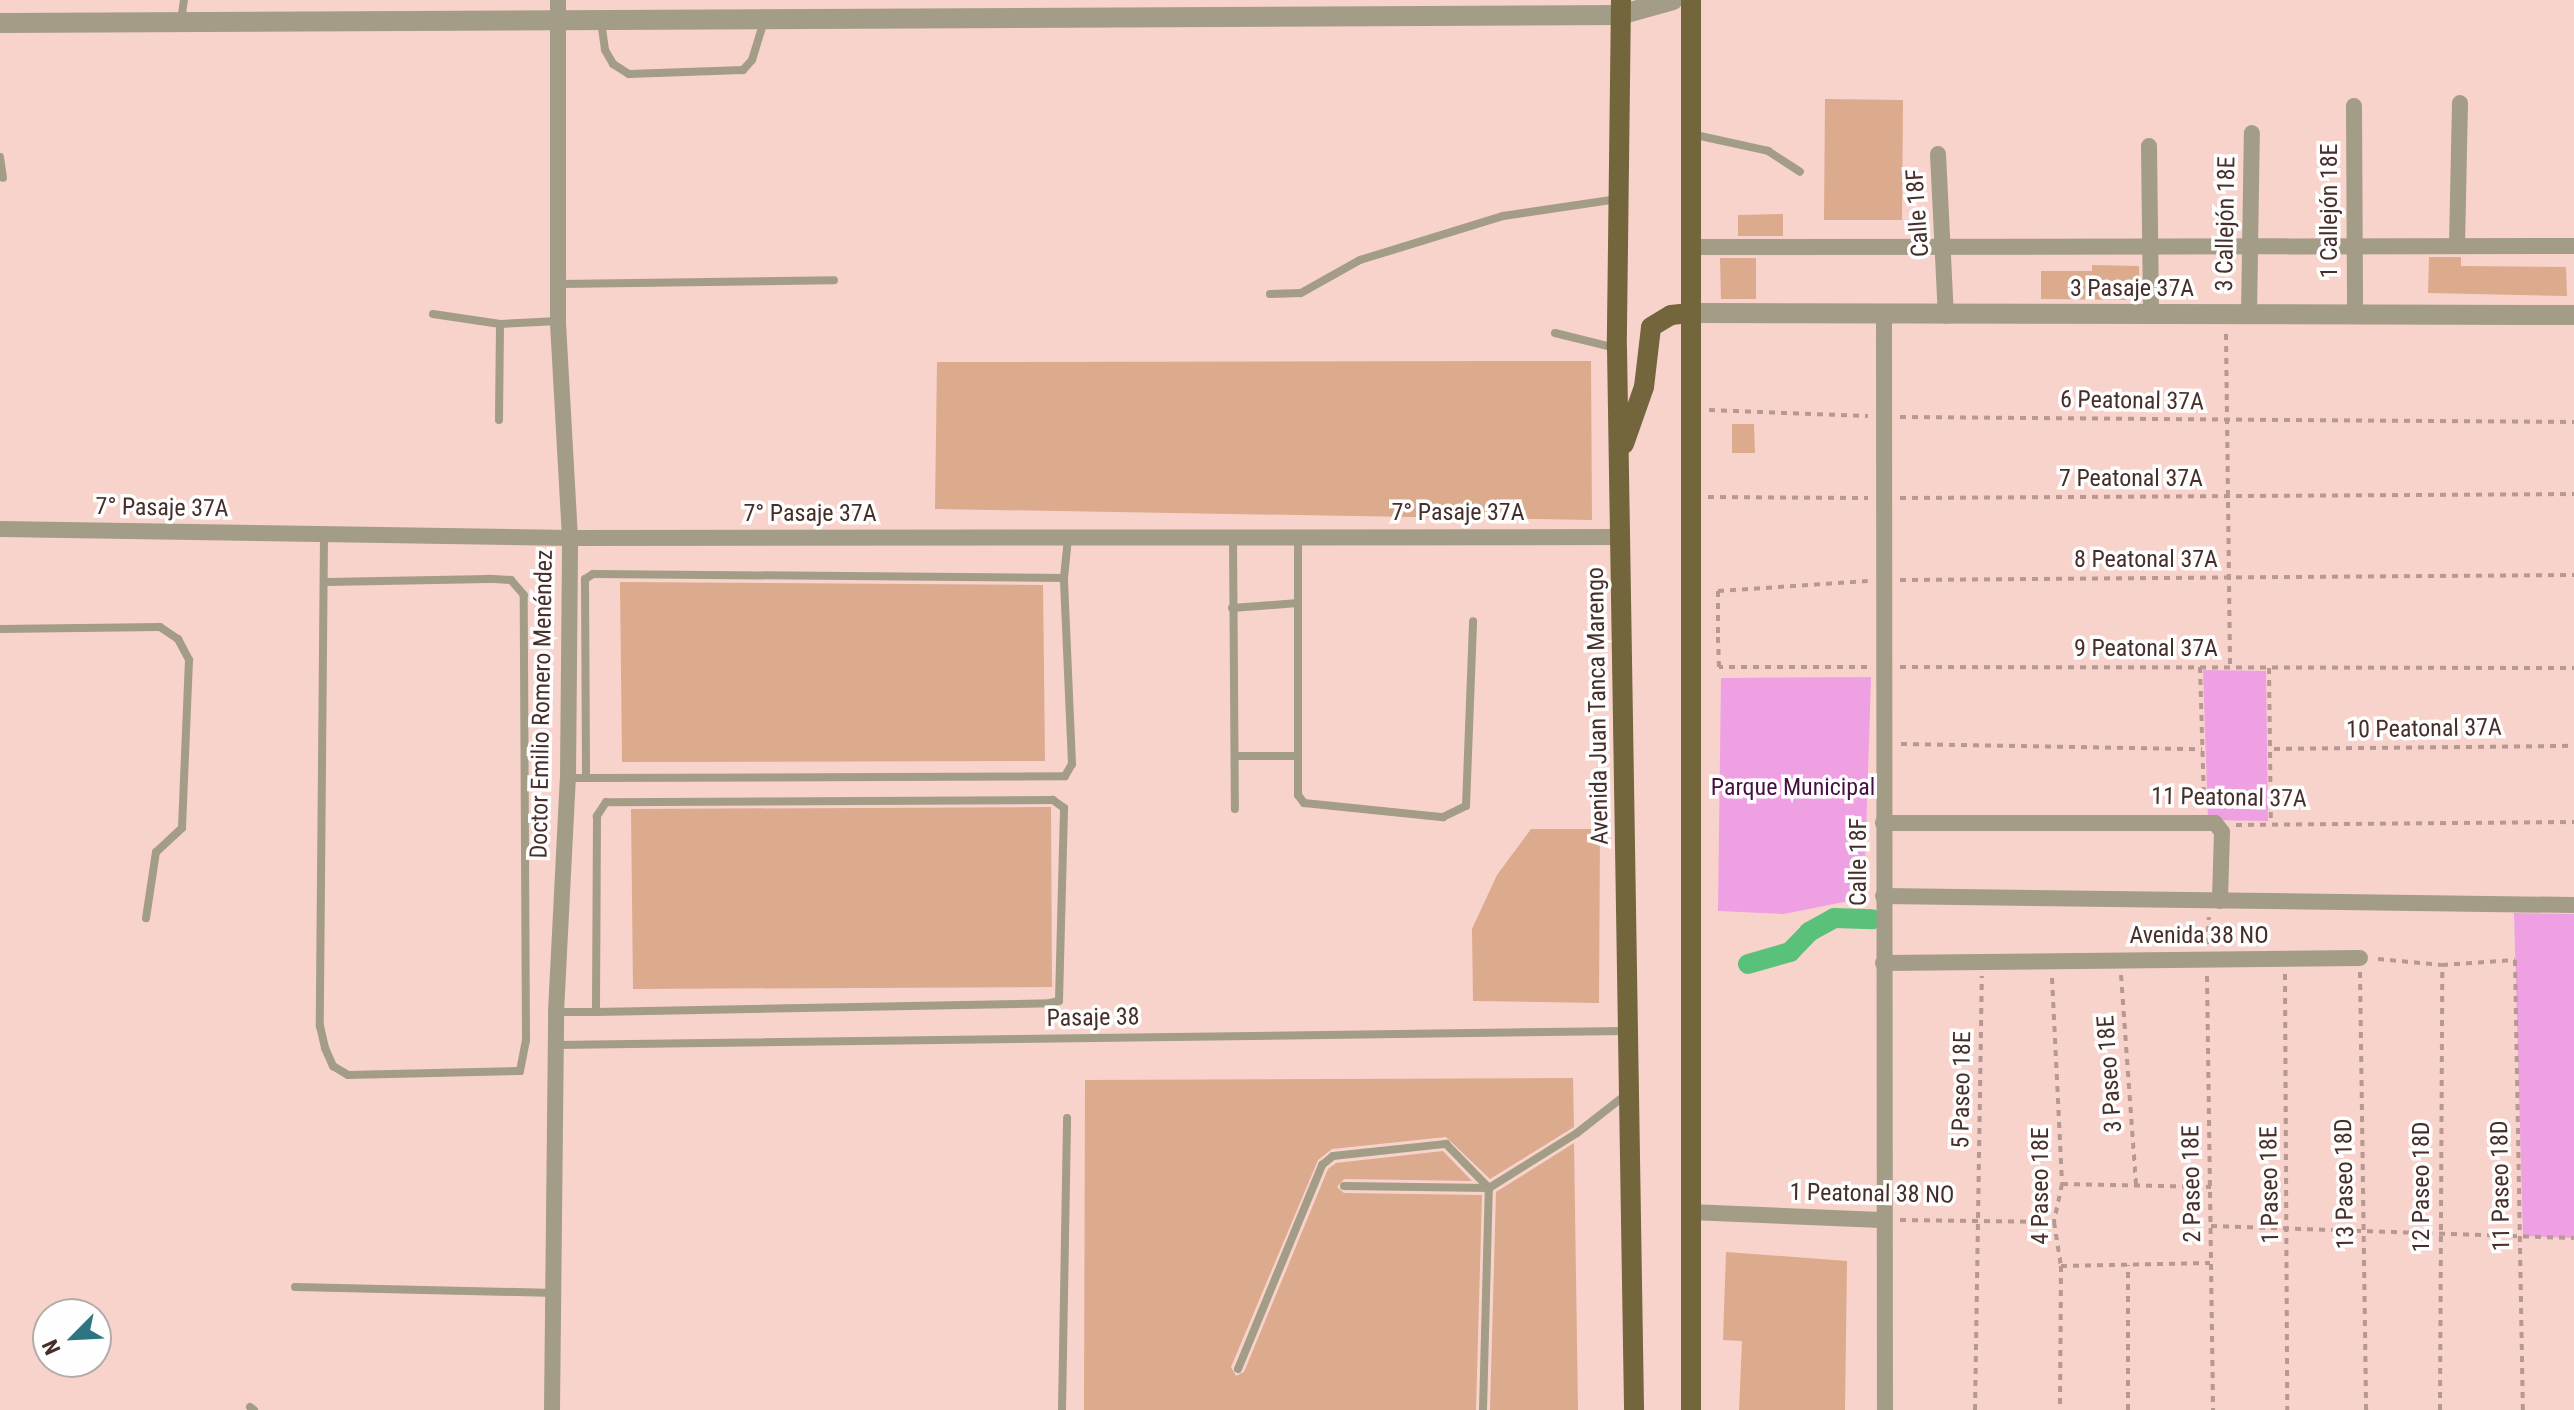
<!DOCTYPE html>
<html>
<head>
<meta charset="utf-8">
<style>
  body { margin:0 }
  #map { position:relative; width:2574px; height:1410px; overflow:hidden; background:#f8d3cc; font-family:"Roboto Condensed",sans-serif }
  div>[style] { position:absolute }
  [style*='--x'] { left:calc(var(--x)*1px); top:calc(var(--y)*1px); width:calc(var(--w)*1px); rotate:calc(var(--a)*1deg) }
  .green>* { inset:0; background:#eea0e3 }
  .canal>* { height:20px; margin:-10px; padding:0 10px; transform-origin:10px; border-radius:10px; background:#5ac17a }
  .building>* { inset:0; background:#dcaa8d }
  .path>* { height:4px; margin-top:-2px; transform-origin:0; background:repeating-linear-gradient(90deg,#b89892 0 6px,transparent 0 12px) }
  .service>* { height:8px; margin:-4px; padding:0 4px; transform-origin:4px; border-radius:4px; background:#a39c86 }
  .minor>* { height:16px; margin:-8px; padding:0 8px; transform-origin:8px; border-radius:8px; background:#a39c86 }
  .tertiary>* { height:20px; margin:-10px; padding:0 10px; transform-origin:10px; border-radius:10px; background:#a39c86 }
  .primary>* { height:20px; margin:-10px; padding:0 10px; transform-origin:10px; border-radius:10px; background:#73653c }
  span { translate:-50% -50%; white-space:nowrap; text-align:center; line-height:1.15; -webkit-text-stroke:7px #fefefe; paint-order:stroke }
  .street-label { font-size:24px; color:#462e2a }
  .park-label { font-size:24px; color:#461142 }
  .north { position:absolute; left:32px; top:1298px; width:80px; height:80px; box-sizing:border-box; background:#fefefe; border:2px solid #b4aba9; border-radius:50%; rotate:246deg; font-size:22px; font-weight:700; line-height:32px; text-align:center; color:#462e2a }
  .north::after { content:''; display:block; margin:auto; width:28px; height:36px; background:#2e7481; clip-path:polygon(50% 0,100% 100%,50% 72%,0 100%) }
</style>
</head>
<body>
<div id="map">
  <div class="green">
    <i style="clip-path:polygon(2203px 670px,2266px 671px,2268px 821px,2208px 820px)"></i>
    <i style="clip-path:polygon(1871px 677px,1864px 898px,1784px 914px,1718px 911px,1721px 678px)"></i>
    <i style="clip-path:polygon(2514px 913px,2574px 914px,2574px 1238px,2523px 1236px)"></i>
  </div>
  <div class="canal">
    <i style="--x:1748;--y:964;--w:44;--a:-15.9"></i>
    <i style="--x:1790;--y:952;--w:28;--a:-46"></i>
    <i style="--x:1809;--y:932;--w:29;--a:-29"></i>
    <i style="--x:1834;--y:918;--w:38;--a:2"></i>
  </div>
  <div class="building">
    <i style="clip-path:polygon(1825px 99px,1903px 100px,1902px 220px,1824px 220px)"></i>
    <i style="clip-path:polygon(1783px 214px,1783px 236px,1738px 236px,1738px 215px)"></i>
    <i style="clip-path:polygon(2429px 257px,2461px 257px,2461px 266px,2566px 267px,2567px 296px,2428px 293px)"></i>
    <i style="clip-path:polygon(1720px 258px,1756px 258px,1756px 299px,1721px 299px)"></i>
    <i style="clip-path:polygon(2092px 265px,2139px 266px,2140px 300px,2041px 299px,2041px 271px,2092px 271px)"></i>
    <i style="clip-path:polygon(1591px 361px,1592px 520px,935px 509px,937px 362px)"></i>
    <i style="clip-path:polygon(1732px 424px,1754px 424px,1755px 453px,1732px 453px)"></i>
    <i style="clip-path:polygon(620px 582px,1043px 585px,1045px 761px,622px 762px)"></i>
    <i style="clip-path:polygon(1051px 807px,1052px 987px,633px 989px,631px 809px)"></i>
    <i style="clip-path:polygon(1531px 829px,1600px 829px,1599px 1003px,1473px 1001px,1472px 929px,1497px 875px)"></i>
    <i style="clip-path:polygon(1573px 1078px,1574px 1127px,1490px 1179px,1446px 1137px,1332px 1149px,1318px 1160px,1231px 1367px,1236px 1376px,1244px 1372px,1328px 1169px,1336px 1163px,1443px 1151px,1472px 1181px,1344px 1179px,1337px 1187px,1344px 1193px,1482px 1195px,1476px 1410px,1084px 1410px,1085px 1080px)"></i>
    <i style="clip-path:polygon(1574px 1143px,1578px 1410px,1490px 1410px,1496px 1192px)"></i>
    <i style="clip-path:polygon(1726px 1252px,1847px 1261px,1845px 1410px,1739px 1410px,1742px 1341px,1723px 1340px)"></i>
  </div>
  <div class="path">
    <i style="--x:2226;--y:334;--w:333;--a:89.3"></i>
    <i style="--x:1709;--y:410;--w:159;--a:2.2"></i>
    <i style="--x:1900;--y:417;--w:674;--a:0.43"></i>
    <i style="--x:1708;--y:497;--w:160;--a:0.4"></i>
    <i style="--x:1900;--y:498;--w:674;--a:-0.34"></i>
    <i style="--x:1900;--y:580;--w:674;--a:-0.43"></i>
    <i style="--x:1867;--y:667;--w:148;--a:180"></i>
    <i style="--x:1719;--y:667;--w:34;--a:-92"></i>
    <i style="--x:1718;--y:633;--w:42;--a:-90"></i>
    <i style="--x:1718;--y:591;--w:150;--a:-3.8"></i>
    <i style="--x:1900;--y:667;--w:674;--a:0.09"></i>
    <i style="--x:2200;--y:667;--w:138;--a:88.3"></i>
    <i style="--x:2269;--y:668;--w:156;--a:89.3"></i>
    <i style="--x:1901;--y:744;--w:301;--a:1"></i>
    <i style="--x:2274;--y:749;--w:300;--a:-0.6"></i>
    <i style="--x:2236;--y:825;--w:338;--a:-0.5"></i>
    <i style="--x:2207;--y:944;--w:27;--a:-86"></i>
    <i style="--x:2378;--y:959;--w:64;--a:5.4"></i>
    <i style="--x:2442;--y:965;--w:73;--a:-3.9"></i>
    <i style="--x:2515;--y:960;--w:450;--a:89"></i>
    <i style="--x:2360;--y:972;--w:438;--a:89.2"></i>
    <i style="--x:2285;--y:974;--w:436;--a:89.7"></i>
    <i style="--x:2121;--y:975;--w:211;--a:85.9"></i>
    <i style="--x:2207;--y:976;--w:434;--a:89.2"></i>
    <i style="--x:2052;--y:978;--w:206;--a:87.2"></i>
    <i style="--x:2062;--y:1184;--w:39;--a:102"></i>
    <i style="--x:2054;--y:1222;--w:45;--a:81"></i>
    <i style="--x:2061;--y:1266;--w:144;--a:90.4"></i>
    <i style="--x:2062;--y:1184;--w:149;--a:1.2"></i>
    <i style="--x:1900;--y:1220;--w:154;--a:0.7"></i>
    <i style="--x:2211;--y:1226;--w:363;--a:1.9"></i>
    <i style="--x:2061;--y:1266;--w:149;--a:-1.2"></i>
    <i style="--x:1975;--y:1410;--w:434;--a:-89.1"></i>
    <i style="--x:2128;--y:1410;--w:145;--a:-90"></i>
    <i style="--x:2440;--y:1410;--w:445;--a:-89.7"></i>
  </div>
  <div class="service">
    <i style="--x:181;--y:21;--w:21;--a:-82"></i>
    <i style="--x:601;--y:21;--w:29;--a:82"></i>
    <i style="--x:605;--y:50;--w:16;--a:60"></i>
    <i style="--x:613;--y:64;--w:19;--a:32"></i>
    <i style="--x:629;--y:74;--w:114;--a:-2"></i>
    <i style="--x:743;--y:70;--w:13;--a:-48"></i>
    <i style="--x:752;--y:60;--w:41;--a:-72.9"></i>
    <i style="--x:1691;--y:134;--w:79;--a:12.4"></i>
    <i style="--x:1768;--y:151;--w:38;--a:33"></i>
    <i style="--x:0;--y:157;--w:21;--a:82"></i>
    <i style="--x:560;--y:284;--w:274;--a:-0.8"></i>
    <i style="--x:1270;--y:294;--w:31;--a:-2"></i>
    <i style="--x:1301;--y:293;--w:68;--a:-29.2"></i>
    <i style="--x:1360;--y:260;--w:150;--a:-17.1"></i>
    <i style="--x:1503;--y:216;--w:116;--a:-8.4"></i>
    <i style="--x:433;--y:314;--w:68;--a:8.5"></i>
    <i style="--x:500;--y:324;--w:58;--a:-3"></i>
    <i style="--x:1555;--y:333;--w:63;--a:13.8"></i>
    <i style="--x:499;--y:420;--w:96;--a:-89.4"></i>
    <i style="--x:324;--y:535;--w:491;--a:90.5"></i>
    <i style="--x:320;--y:1026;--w:23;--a:77"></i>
    <i style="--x:325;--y:1048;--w:20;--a:66"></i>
    <i style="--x:333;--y:1066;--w:17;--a:31"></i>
    <i style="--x:348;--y:1075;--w:172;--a:-1.3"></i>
    <i style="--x:520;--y:1071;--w:32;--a:-79"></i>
    <i style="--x:526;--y:1040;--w:445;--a:-90.3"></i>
    <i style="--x:524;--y:595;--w:20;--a:-131"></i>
    <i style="--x:511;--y:580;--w:22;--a:-177"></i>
    <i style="--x:489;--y:579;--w:161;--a:178.9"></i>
    <i style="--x:1233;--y:538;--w:271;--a:89.6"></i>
    <i style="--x:1298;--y:538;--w:257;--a:90"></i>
    <i style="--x:1298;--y:795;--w:10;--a:53"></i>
    <i style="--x:1304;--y:803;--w:140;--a:5.8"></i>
    <i style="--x:1443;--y:817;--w:25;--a:-26"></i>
    <i style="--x:1466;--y:806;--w:185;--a:-87.8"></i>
    <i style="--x:1064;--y:578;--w:40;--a:-84.3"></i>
    <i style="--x:1232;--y:608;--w:66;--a:-4.3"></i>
    <i style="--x:0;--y:629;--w:160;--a:-0.7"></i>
    <i style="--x:160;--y:627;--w:22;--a:34"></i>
    <i style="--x:178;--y:639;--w:24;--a:62"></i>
    <i style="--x:189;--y:660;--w:168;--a:92.4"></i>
    <i style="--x:182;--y:828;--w:35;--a:137"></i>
    <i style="--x:156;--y:852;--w:67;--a:98.6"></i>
    <i style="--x:1235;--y:756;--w:63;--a:0"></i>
    <i style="--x:568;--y:778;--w:18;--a:0"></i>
    <i style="--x:586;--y:778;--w:479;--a:-0.2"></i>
    <i style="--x:1065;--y:776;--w:14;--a:-60"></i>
    <i style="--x:1072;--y:764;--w:186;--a:-92.5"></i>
    <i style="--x:1064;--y:578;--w:471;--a:-179.5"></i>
    <i style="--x:593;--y:574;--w:9;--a:148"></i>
    <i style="--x:585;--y:579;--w:199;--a:89.7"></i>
    <i style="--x:557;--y:1012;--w:39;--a:0"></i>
    <i style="--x:596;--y:1012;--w:454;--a:-1.1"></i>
    <i style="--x:1050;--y:1003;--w:9;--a:-13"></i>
    <i style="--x:1059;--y:1001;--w:193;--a:-88.5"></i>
    <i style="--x:1064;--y:808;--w:14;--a:-144"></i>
    <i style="--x:1053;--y:800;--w:447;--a:179.7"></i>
    <i style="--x:606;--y:802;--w:17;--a:123"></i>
    <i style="--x:597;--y:816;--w:196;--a:90.3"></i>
    <i style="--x:556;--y:1045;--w:1071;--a:-0.75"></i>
    <i style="--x:295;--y:1287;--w:260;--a:1.3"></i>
    <i style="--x:1238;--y:1369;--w:221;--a:-67.6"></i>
    <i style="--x:1322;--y:1165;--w:14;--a:-39"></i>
    <i style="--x:1333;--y:1156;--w:114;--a:-6.1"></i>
    <i style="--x:1446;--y:1144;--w:62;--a:45.7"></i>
    <i style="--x:1489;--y:1188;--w:145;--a:-179.2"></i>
    <i style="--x:250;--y:1407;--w:5;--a:37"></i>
    <i style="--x:1062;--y:1410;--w:292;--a:-89"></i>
    <i style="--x:1483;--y:1410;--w:222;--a:-88.5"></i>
    <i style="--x:1489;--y:1188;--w:104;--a:-32"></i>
    <i style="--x:1577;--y:1133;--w:65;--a:-38.1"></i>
  </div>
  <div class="minor">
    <i style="--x:2354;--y:106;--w:209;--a:89.7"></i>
    <i style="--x:2149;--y:146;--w:169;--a:89.3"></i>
    <i style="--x:1938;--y:154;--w:162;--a:87.2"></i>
    <i style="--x:2457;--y:246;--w:143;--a:-88.8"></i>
    <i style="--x:1690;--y:247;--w:884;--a:-0.06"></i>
    <i style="--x:1884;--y:315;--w:1095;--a:89.95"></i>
    <i style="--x:2249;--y:315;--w:182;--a:-89.1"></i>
    <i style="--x:0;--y:529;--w:570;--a:0.9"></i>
    <i style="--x:570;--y:538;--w:1050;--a:-0.05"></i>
    <i style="--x:1883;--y:823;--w:332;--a:0"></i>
    <i style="--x:2215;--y:823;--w:11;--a:52"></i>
    <i style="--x:2222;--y:832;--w:69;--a:91.7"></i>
    <i style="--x:1883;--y:896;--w:691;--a:0.75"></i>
    <i style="--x:1883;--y:963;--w:477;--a:-0.6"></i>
    <i style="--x:1690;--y:1212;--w:191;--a:2.4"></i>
    <i style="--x:552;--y:1410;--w:398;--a:-89.4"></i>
    <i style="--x:556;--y:1012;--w:234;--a:-87.1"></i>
    <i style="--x:568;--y:778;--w:240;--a:-89.5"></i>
    <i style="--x:570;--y:538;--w:217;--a:-93.2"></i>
    <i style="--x:558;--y:321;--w:321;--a:-90"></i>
  </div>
  <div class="tertiary">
    <i style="--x:0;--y:23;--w:1620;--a:-0.28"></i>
    <i style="--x:1620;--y:15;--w:55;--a:-15.8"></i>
    <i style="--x:1690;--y:313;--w:884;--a:0.13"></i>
  </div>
  <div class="primary">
    <i style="--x:1621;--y:0;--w:348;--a:90.7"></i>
    <i style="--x:1617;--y:348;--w:1062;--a:89.08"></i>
    <i style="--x:1624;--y:444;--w:60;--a:-70.7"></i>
    <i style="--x:1644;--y:387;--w:60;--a:-83.3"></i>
    <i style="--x:1651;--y:327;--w:23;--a:-31"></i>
    <i style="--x:1671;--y:315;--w:19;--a:-6"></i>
    <i style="--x:1691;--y:1410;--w:1410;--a:-90"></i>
  </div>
  <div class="street-label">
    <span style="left:2330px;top:211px;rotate:-90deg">1 Callejón 18E</span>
    <span style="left:1918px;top:213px;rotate:-94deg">Calle 18F</span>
    <span style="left:2226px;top:224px;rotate:-89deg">3 Callejón 18E</span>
    <span style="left:2132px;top:289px">3 Pasaje 37A</span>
    <span style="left:2132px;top:401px;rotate:1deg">6 Peatonal 37A</span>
    <span style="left:2131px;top:479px">7 Peatonal 37A</span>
    <span style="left:162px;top:508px;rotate:1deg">7° Pasaje 37A</span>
    <span style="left:1458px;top:513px">7° Pasaje 37A</span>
    <span style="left:810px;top:514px">7° Pasaje 37A</span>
    <span style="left:2146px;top:560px">8 Peatonal 37A</span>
    <span style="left:2146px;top:649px">9 Peatonal 37A</span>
    <span style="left:542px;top:704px;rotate:-89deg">Doctor Emilio Romero Menéndez</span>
    <span style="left:1598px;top:706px;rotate:-91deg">Avenida Juan Tanca Marengo</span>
    <span style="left:2424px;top:729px;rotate:-1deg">10 Peatonal 37A</span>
    <span style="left:2229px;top:798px;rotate:1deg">11 Peatonal 37A</span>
    <span style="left:1859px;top:862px;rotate:-90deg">Calle 18F</span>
    <span style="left:2199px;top:936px">Avenida 38 NO</span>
    <span style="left:1093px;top:1018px;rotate:-1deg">Pasaje 38</span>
    <span style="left:2110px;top:1074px;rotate:-94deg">3 Paseo 18E</span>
    <span style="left:1962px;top:1090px;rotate:-89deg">5 Paseo 18E</span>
    <span style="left:2192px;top:1184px;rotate:-91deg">2 Paseo 18E</span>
    <span style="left:2345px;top:1184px;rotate:-91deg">13 Paseo 18D</span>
    <span style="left:2270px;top:1185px;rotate:-91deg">1 Paseo 18E</span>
    <span style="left:2041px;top:1186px;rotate:-90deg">4 Paseo 18E</span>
    <span style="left:2501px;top:1186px;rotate:-91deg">11 Paseo 18D</span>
    <span style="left:2422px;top:1187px;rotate:-90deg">12 Paseo 18D</span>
    <span style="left:1872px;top:1194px;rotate:1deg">1 Peatonal 38 NO</span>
  </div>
  <div class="park-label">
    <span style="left:1793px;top:788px">Parque Municipal</span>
  </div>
  <div class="north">N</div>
</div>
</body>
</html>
